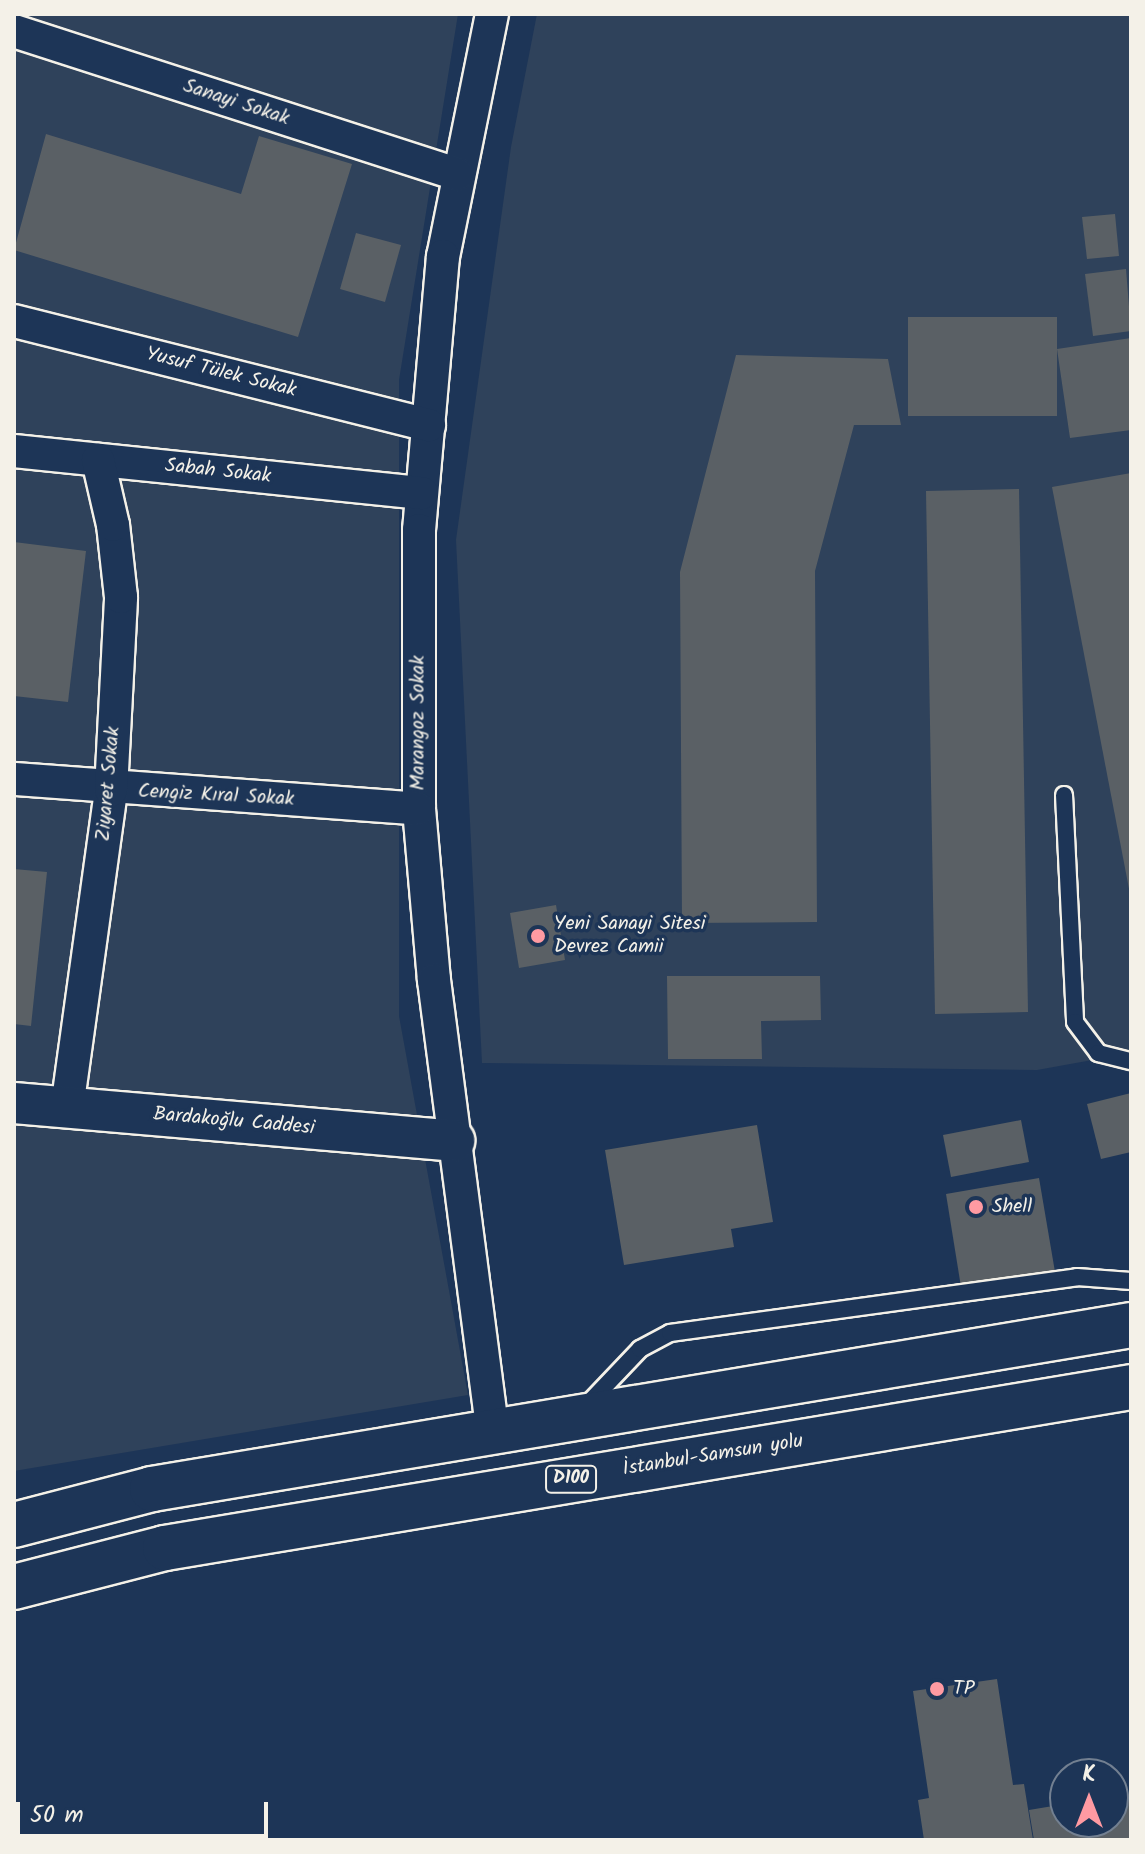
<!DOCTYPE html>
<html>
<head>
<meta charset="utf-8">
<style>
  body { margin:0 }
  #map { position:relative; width:1145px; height:1854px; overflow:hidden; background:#1d3557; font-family:Kalam,sans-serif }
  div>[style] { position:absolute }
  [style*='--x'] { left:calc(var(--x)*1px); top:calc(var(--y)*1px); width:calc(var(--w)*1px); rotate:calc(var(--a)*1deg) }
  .built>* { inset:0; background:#2f425b }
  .building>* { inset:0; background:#5a6065 }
  .roads { filter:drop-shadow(2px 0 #f4f1e8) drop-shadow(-2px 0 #f4f1e8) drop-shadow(0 2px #f4f1e8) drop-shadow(0 -2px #f4f1e8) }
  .service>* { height:16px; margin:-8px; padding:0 8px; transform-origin:8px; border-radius:8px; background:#1d3557 }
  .minor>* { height:32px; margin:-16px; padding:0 16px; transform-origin:16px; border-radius:16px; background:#1d3557 }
  .tertiary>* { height:40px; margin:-20px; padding:0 20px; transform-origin:20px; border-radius:20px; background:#1d3557 }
  .trunk>* { height:44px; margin:-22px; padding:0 22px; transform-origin:22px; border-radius:22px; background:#1d3557 }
  .dots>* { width:22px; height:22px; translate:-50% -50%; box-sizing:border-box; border:4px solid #1d3557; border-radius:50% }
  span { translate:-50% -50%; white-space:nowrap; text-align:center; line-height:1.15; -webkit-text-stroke:7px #1d3557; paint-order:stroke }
  .shield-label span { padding:2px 6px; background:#1d3557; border:2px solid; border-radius:6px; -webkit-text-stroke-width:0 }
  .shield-label { font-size:18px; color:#f4f1e8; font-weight:700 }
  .street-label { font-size:20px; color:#f4f1e8 }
  .poi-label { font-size:20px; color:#f4f1e8 }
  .left { translate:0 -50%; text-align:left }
  .frame { position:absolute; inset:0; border:16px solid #f4f1e8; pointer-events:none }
  .north { position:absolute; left:1049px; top:1758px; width:80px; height:80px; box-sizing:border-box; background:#1d3557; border:2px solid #738091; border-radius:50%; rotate:0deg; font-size:22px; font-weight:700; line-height:32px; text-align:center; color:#f4f1e8 }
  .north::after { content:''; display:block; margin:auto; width:28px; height:36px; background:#ff9aa2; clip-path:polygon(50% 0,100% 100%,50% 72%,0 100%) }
  .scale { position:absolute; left:16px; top:1802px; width:252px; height:36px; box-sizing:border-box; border:4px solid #f4f1e8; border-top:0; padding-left:10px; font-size:24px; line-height:28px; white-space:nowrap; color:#f4f1e8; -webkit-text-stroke:6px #1d3557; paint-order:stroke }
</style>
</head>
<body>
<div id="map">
  <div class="built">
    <i style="clip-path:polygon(14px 14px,458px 14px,399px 380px,399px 1016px,468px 1395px,14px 1471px)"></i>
    <i style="clip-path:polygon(537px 14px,1131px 14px,1131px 1053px,1037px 1070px,482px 1063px,456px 540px,511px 147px)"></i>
  </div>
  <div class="building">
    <i style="clip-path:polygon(46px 134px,241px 194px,259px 136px,352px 164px,298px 337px,14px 250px)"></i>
    <i style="clip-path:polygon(1115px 214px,1119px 256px,1087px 259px,1082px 217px)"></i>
    <i style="clip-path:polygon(356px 233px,401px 245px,385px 302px,340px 289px)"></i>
    <i style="clip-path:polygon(1126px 269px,1131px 331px,1093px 336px,1085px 274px)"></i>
    <i style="clip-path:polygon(908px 317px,1057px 317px,1057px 349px,1131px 338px,1131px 430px,1070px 438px,1057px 349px,1057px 416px,908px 416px)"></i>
    <i style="clip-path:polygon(736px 355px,888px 359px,901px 425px,854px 425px,815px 571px,817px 922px,682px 923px,680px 572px)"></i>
    <i style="clip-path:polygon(1131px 473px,1131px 894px,1130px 894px,1052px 487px)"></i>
    <i style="clip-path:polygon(1019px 489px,1028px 1012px,935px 1014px,926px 491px)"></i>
    <i style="clip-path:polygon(14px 542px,86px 551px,68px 702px,14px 696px)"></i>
    <i style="clip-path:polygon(14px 869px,47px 872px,31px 1026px,14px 1024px)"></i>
    <i style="clip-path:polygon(556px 905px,565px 960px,519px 968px,510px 913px)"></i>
    <i style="clip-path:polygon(667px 976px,820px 976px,821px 1020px,761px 1021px,762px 1059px,668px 1059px)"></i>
    <i style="clip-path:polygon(1131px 1093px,1131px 1152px,1101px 1159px,1087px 1104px)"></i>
    <i style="clip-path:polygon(1021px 1120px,1029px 1162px,951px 1177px,943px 1135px)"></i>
    <i style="clip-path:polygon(757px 1125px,773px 1222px,731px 1229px,734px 1247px,624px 1265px,605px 1150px)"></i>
    <i style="clip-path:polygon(1039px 1178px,1055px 1272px,961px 1287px,946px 1194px)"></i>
    <i style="clip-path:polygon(997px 1679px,1013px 1785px,1024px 1784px,1033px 1840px,924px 1840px,918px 1800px,929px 1798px,913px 1691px)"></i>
    <i style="clip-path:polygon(1131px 1794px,1131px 1840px,1034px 1840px,1029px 1810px,1065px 1804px,1065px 1822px,1113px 1822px,1113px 1796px)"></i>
  </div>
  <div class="roads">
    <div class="service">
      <i style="--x:1064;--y:795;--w:227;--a:87.2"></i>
      <i style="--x:1075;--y:1022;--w:39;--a:53"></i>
      <i style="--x:1098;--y:1053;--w:34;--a:14"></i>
      <i style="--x:586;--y:1406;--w:79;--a:-46.5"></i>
      <i style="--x:640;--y:1349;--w:34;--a:-28"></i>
      <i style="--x:670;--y:1333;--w:411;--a:-7.8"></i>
      <i style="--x:1077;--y:1277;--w:54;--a:4.2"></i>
    </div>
    <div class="minor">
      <i style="--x:492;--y:14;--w:247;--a:101.4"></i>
      <i style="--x:443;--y:256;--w:275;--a:95"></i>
      <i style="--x:419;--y:530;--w:279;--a:90"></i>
      <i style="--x:419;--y:809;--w:172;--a:85"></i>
      <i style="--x:434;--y:980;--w:457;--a:82.6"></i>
      <i style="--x:14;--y:31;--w:466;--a:17.9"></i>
      <i style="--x:14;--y:321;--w:428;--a:14.1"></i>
      <i style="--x:14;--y:451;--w:410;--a:5.9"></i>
      <i style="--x:14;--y:779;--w:406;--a:4.2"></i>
      <i style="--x:67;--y:1108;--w:321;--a:-82.1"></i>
      <i style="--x:111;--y:790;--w:193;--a:-87"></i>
      <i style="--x:121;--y:597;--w:72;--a:-96.3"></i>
      <i style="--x:113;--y:525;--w:67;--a:-103"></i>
    </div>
    <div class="tertiary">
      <i style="--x:14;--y:1103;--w:442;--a:4.9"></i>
    </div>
    <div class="trunk">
      <i style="--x:14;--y:1525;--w:143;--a:-14.6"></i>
      <i style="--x:152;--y:1489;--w:993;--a:-9.51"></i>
      <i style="--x:14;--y:1587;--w:156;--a:-14.5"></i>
      <i style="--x:165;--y:1548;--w:979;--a:-9.46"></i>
    </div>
  </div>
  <div class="dots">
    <i style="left:538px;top:936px;background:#ff9aa2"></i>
    <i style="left:976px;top:1207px;background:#ff9aa2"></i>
    <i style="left:937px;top:1689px;background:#ff9aa2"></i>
  </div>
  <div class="shield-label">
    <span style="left:571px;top:1479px">D100</span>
  </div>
  <div class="street-label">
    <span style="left:236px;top:103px;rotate:18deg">Sanayi Sokak</span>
    <span style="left:221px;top:373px;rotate:14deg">Yusuf Tülek Sokak</span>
    <span style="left:218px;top:472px;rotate:6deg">Sabah Sokak</span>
    <span style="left:419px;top:723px;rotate:-90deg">Marangoz Sokak</span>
    <span style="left:109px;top:784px;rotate:-85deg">Ziyaret Sokak</span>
    <span style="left:216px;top:796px;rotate:3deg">Cengiz Kıral Sokak</span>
    <span style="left:234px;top:1122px;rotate:5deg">Bardakoğlu Caddesi</span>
    <span style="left:713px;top:1456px;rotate:-9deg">İstanbul-Samsun yolu</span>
  </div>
  <div class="poi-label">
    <span class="left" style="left:554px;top:936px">Yeni Sanayi Sitesi<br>Devrez Camii</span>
    <span class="left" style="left:992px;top:1207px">Shell</span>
    <span class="left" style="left:953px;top:1689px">TP</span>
  </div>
  <div class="frame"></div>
  <div class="north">K</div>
  <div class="scale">50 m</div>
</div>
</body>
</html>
